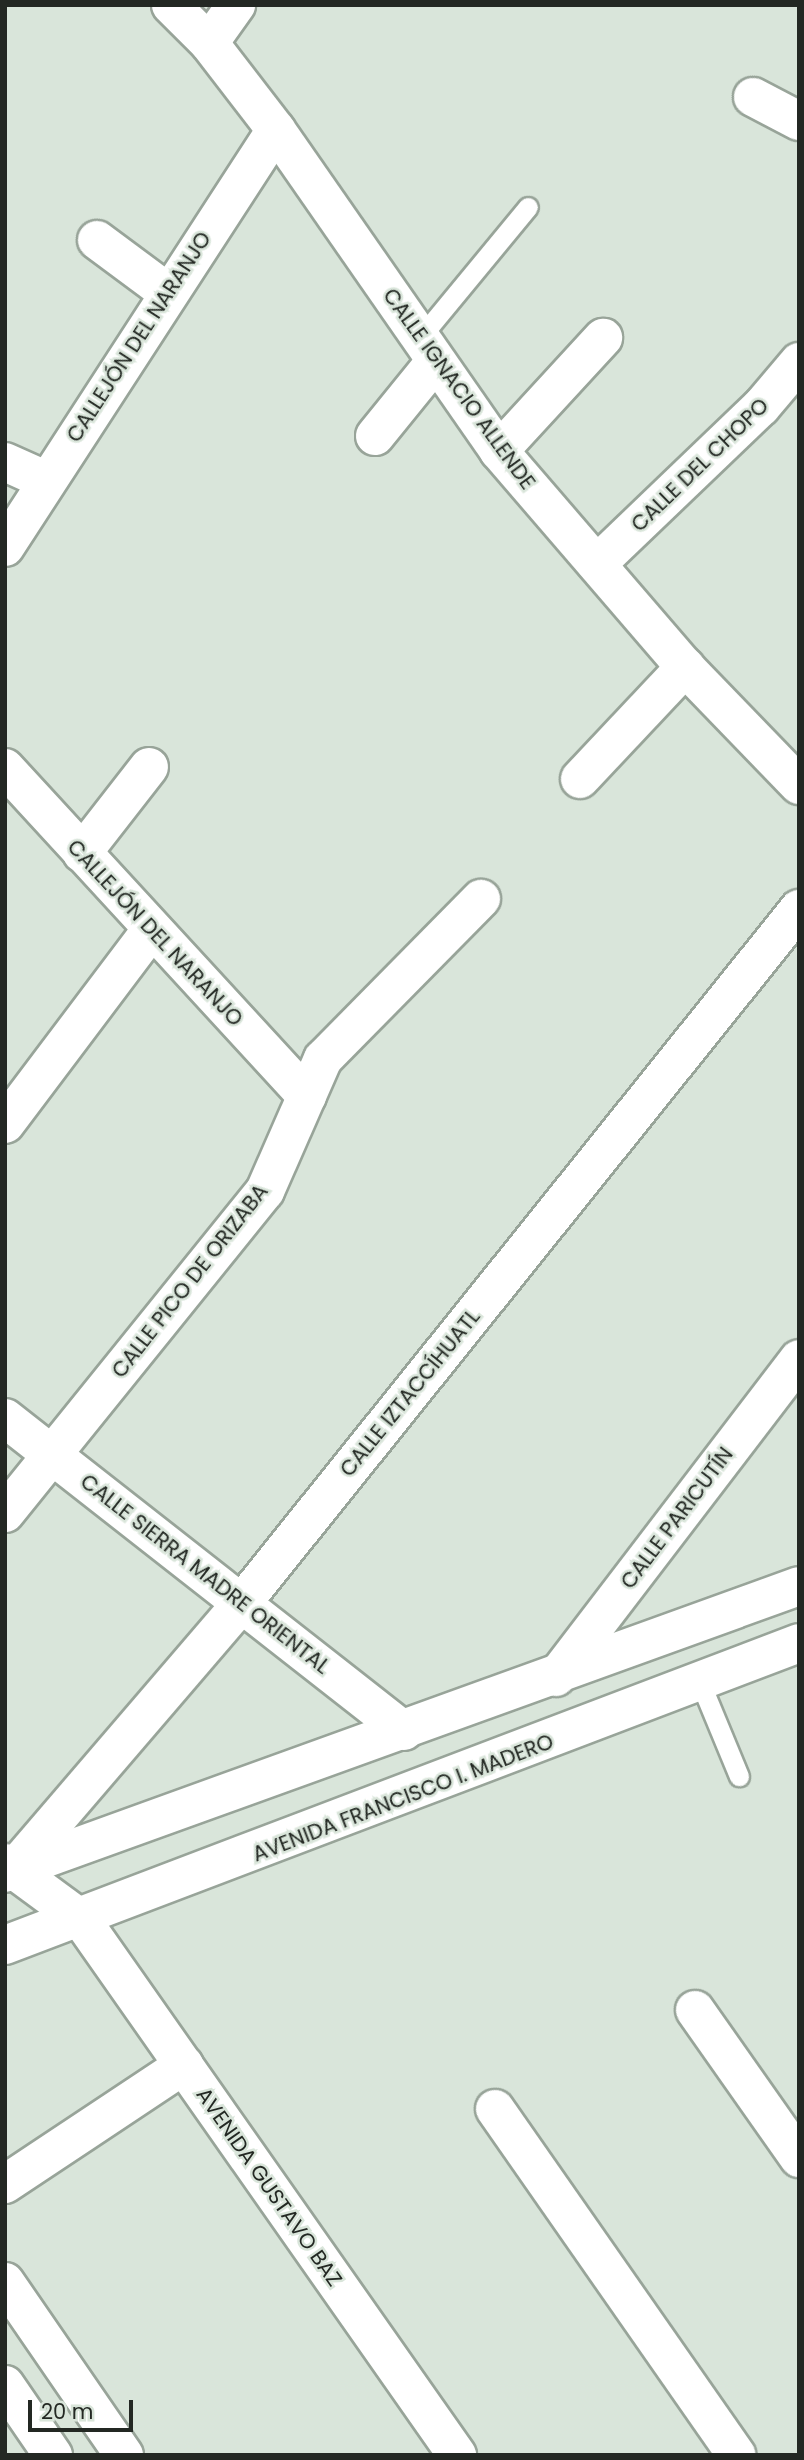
<!DOCTYPE html>
<html>
<head>
<meta charset="utf-8">
<style>
  body { margin:0 }
  #map { position:relative; width:804px; height:2460px; overflow:hidden; background:#d9e5da; font-family:Poppins,sans-serif }
  div>[style] { position:absolute }
  [style*='--x'] { left:calc(var(--x)*1px); top:calc(var(--y)*1px); width:calc(var(--w)*1px); rotate:calc(var(--a)*1deg) }
  .roads { filter:drop-shadow(2px 0 #98a499) drop-shadow(-2px 0 #98a499) drop-shadow(0 2px #98a499) drop-shadow(0 -2px #98a499) }
  .service>* { height:19px; margin:-9.5px; padding:0 9.5px; transform-origin:9.5px; border-radius:9.5px; background:#fff }
  .minor>* { height:38px; margin:-19px; padding:0 19px; transform-origin:19px; border-radius:19px; background:#fff }
  .tertiary>* { height:38px; margin:-19px; padding:0 19px; transform-origin:19px; border-radius:19px; background:#fff }
  .secondary>* { height:38px; margin:-19px; padding:0 19px; transform-origin:19px; border-radius:19px; background:#fff }
  span { translate:-50% -50%; white-space:nowrap; text-align:center; line-height:1.15; -webkit-text-stroke:5px #d9e5da; paint-order:stroke }
  .street-label { font-size:21px; color:#232823 }
  .frame { position:absolute; inset:0; border:7px solid #232823; pointer-events:none }
  .scale { position:absolute; left:28px; top:2400px; width:105px; height:32px; box-sizing:border-box; border:4px solid #232823; border-top:0; padding-left:9px; font-size:21px; line-height:24px; white-space:nowrap; color:#232823; -webkit-text-stroke:5px #d9e5da; paint-order:stroke }
</style>
</head>
<body>
<div id="map">
  <div class="roads">
    <div class="service">
      <i style="--x:419;--y:339;--w:171;--a:-50.5"></i>
      <i style="--x:700;--y:1682;--w:102;--a:67.5"></i>
    </div>
    <div class="minor">
      <i style="--x:209;--y:43;--w:47;--a:-54.6"></i>
      <i style="--x:753;--y:97;--w:52;--a:27.6"></i>
      <i style="--x:97;--y:240;--w:87;--a:36.6"></i>
      <i style="--x:375;--y:436;--w:95;--a:-51"></i>
      <i style="--x:499;--y:451;--w:154;--a:-47.4"></i>
      <i style="--x:5;--y:462;--w:46;--a:24.3"></i>
      <i style="--x:5;--y:547;--w:497;--a:-57"></i>
      <i style="--x:5;--y:768;--w:446;--a:47.4"></i>
      <i style="--x:580;--y:779;--w:154;--a:-46.8"></i>
      <i style="--x:82;--y:853;--w:109;--a:-52.1"></i>
      <i style="--x:5;--y:1124;--w:243;--a:-53"></i>
      <i style="--x:5;--y:1418;--w:507;--a:38.11"></i>
      <i style="--x:5;--y:1513;--w:414;--a:-51.1"></i>
      <i style="--x:265;--y:1191;--w:144;--a:-66.3"></i>
      <i style="--x:323;--y:1059;--w:225;--a:-45.4"></i>
      <i style="--x:556;--y:1677;--w:400;--a:-52.6"></i>
      <i style="--x:5;--y:1863;--w:94;--a:36.4"></i>
      <i style="--x:81;--y:1919;--w:655;--a:54.95"></i>
      <i style="--x:13;--y:1870;--w:352;--a:-49.4"></i>
      <i style="--x:242;--y:1603;--w:890;--a:-51.25"></i>
      <i style="--x:695;--y:2010;--w:181;--a:54.9"></i>
      <i style="--x:495;--y:2109;--w:422;--a:55.1"></i>
      <i style="--x:5;--y:2184;--w:215;--a:-33.6"></i>
      <i style="--x:5;--y:2282;--w:210;--a:55.5"></i>
      <i style="--x:5;--y:2385;--w:85;--a:55.6"></i>
    </div>
    <div class="tertiary">
      <i style="--x:597;--y:564;--w:227;--a:-43.8"></i>
      <i style="--x:761;--y:407;--w:59;--a:-49.8"></i>
    </div>
    <div class="secondary">
      <i style="--x:171;--y:5;--w:54;--a:45"></i>
      <i style="--x:209;--y:43;--w:110;--a:52.4"></i>
      <i style="--x:276;--y:130;--w:391;--a:55.2"></i>
      <i style="--x:499;--y:451;--w:285;--a:49.3"></i>
      <i style="--x:685;--y:667;--w:164;--a:46"></i>
      <i style="--x:5;--y:1873;--w:844;--a:-19.87"></i>
      <i style="--x:5;--y:1945;--w:849;--a:-20.82"></i>
    </div>
  </div>
  <div class="street-label">
    <span style="left:139px;top:337px;rotate:-57deg">CALLEJÓN DEL NARANJO</span>
    <span style="left:459px;top:389px;rotate:54deg">CALLE IGNACIO ALLENDE</span>
    <span style="left:700px;top:465px;rotate:-44deg">CALLE DEL CHOPO</span>
    <span style="left:155px;top:933px;rotate:47deg">CALLEJÓN DEL NARANJO</span>
    <span style="left:190px;top:1281px;rotate:-52deg">CALLE PICO DE ORIZABA</span>
    <span style="left:410px;top:1393px;rotate:-51deg">CALLE IZTACCÍHUATL</span>
    <span style="left:677px;top:1518px;rotate:-53deg">CALLE PARICUTÍN</span>
    <span style="left:205px;top:1574px;rotate:38deg">CALLE SIERRA MADRE ORIENTAL</span>
    <span style="left:403px;top:1798px;rotate:-21deg">AVENIDA FRANCISCO I. MADERO</span>
    <span style="left:269px;top:2187px;rotate:55deg">AVENIDA GUSTAVO BAZ</span>
  </div>
  <div class="frame"></div>
  <div class="scale">20 m</div>
</div>
</body>
</html>
